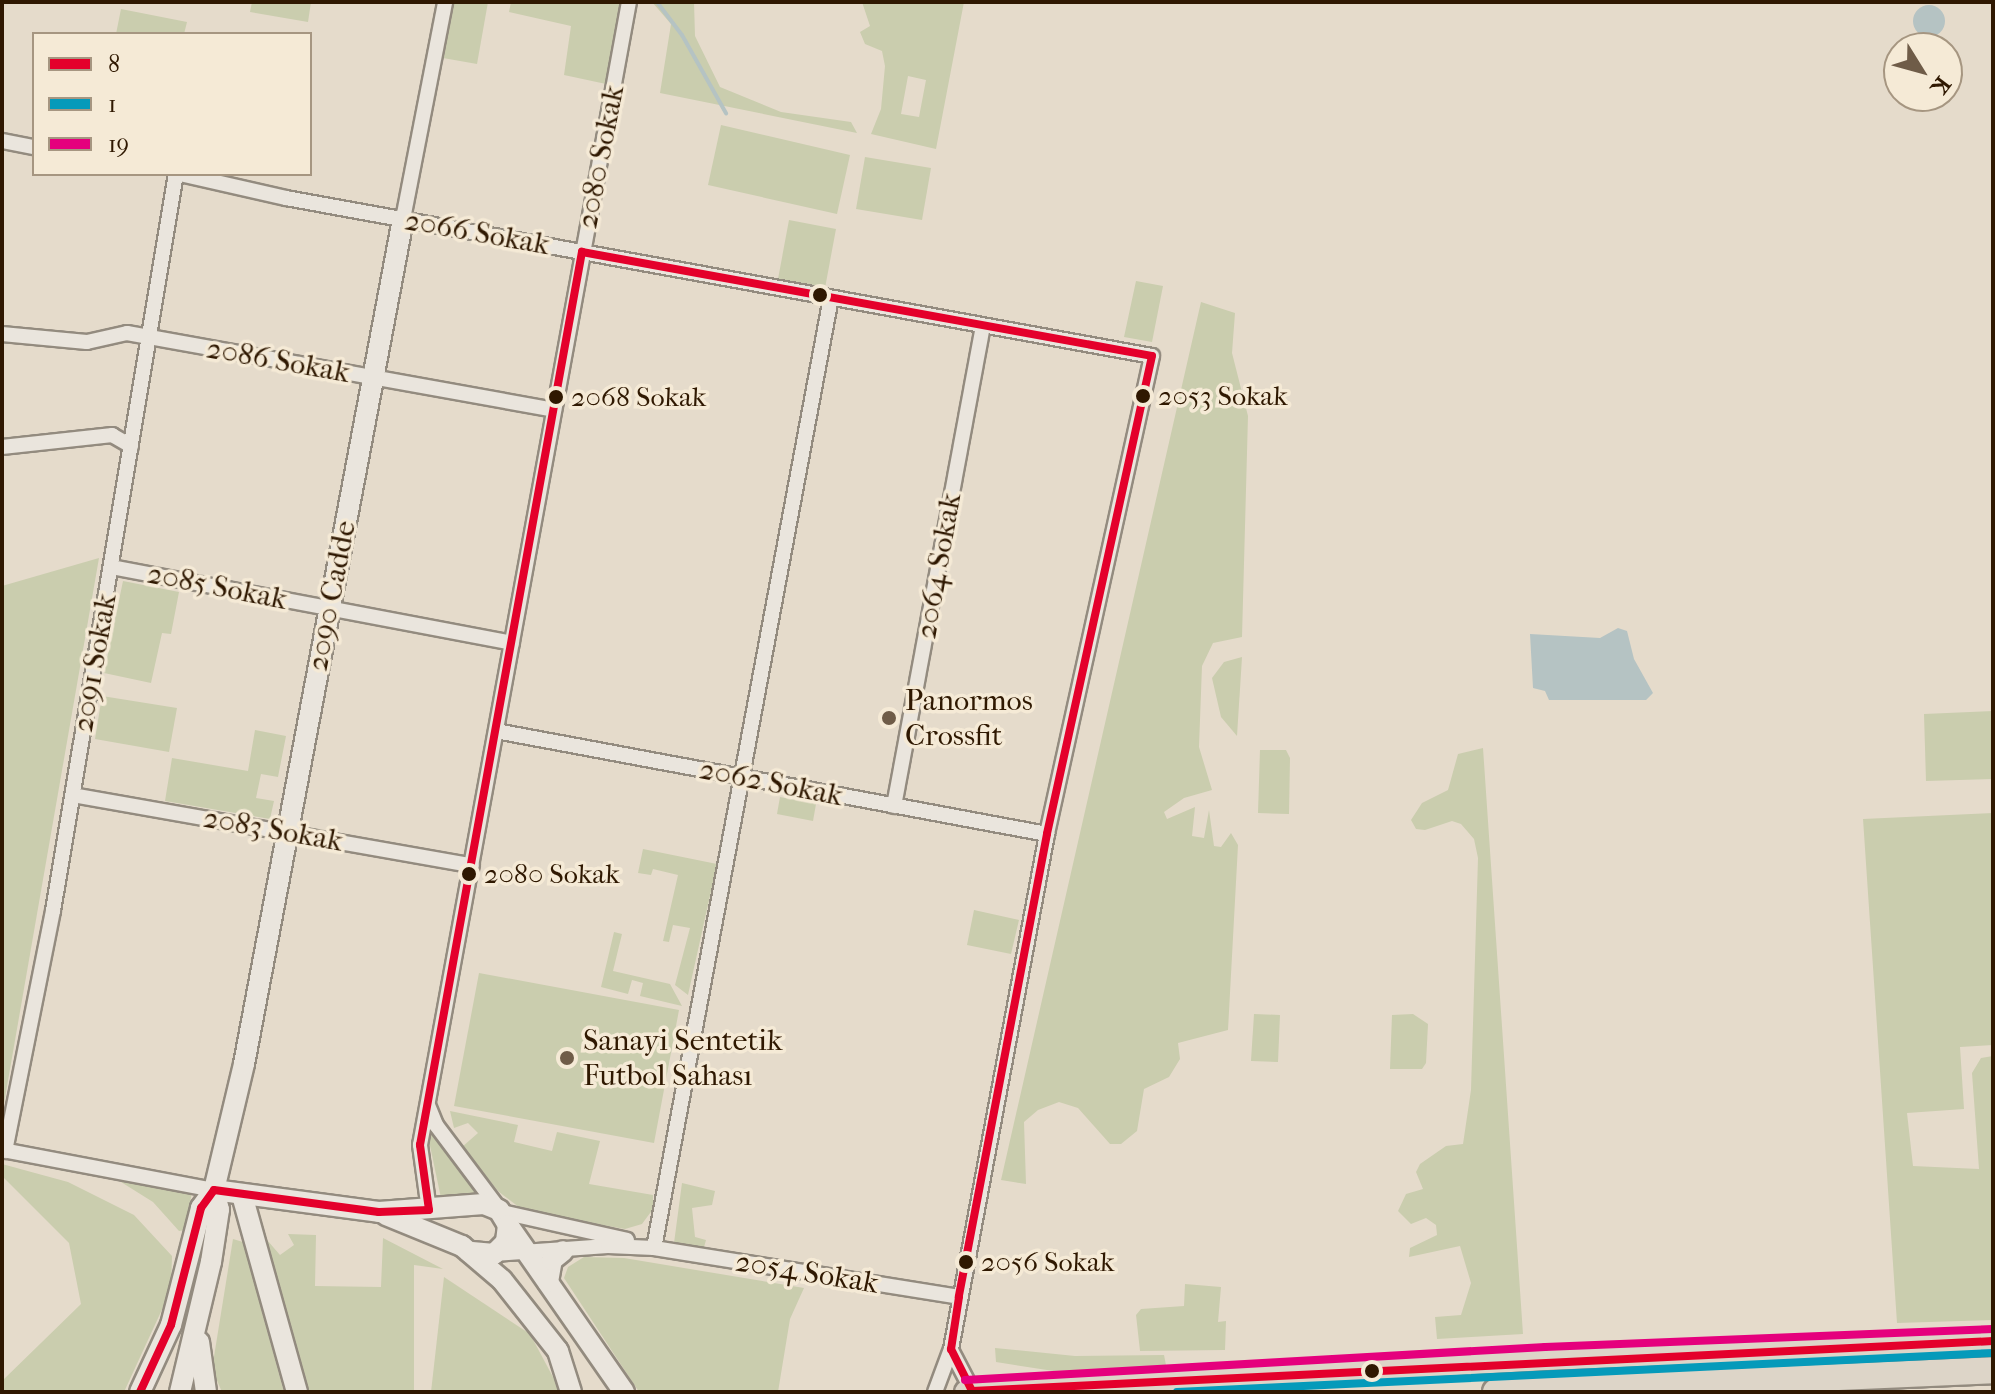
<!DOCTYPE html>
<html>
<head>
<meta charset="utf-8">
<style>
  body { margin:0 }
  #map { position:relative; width:1995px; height:1394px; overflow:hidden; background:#e5dbcb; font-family:"IM FELL French Canon",serif }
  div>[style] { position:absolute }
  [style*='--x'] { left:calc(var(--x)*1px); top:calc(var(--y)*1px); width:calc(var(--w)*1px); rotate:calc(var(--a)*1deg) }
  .green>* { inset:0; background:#cacdae }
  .water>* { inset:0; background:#b5c3c3 }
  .round { border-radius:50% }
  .stream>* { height:4px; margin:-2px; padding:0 2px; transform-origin:2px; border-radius:2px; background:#b5c3c3 }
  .roads { filter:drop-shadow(2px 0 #938b7f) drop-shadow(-2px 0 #938b7f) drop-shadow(0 2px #938b7f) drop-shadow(0 -2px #938b7f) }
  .street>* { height:14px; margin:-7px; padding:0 7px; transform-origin:7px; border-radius:7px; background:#eae5dd }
  .secondary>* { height:20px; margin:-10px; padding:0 10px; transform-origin:10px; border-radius:10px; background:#eae5dd }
  .primary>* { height:22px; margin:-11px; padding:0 11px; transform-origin:11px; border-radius:11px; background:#ddd5c8 }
  .highway>* { height:26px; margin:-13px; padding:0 13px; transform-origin:13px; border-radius:13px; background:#ddd5c8 }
  .bus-1>* { height:8px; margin:-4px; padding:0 4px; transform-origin:4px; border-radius:4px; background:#e4002b }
  .bus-2>* { height:8px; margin:-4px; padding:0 4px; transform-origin:4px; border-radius:4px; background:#059aba }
  .bus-3>* { height:8px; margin:-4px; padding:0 4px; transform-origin:4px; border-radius:4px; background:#e5007d }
  .dots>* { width:22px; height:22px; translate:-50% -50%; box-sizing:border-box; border:4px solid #f5ead6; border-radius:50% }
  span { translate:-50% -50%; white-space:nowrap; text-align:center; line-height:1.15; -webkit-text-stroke:7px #f5ead6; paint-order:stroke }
  .bus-label { font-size:28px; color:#2f1801 }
  .left { translate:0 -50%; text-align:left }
  .street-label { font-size:30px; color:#2f1801 }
  .poi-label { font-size:30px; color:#2f1801 }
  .frame { position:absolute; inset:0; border:4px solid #2f1801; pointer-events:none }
  .legend { position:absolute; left:32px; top:32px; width:280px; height:144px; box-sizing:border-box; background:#f5ead6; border:2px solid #a69681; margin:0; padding:10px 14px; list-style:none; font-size:24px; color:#2f1801 }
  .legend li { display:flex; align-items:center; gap:16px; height:40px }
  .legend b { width:40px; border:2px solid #a69681 }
  .north { position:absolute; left:1883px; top:32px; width:80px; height:80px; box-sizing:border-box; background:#f5ead6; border:2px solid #a69681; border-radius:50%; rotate:127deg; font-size:22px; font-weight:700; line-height:32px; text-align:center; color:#2f1801 }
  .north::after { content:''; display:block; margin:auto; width:28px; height:36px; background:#6f5c48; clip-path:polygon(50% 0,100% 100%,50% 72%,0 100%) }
</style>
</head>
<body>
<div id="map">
  <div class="green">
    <i style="clip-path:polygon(252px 2px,311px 2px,308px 22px,250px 12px)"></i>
    <i style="clip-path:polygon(453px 2px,488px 2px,477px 64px,443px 58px)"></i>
    <i style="clip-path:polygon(511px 2px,621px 2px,606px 84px,564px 75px,571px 26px,509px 12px)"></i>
    <i style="clip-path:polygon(652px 2px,694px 2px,695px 36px,720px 87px,781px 112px,851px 122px,857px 133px,660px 93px,671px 24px)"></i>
    <i style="clip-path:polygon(evenodd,862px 2px,964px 2px,936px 149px,871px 134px,881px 109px,885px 66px,882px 51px,865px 44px,860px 32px,870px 26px,862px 2px,908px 76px,926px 80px,919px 117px,901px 114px,908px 76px)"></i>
    <i style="clip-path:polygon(121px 9px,187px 22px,184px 34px,116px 34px)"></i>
    <i style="clip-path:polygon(721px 125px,850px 155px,837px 214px,708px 185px)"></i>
    <i style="clip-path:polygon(865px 157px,931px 168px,922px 220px,856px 209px)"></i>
    <i style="clip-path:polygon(789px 220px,836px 229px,825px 288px,778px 279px)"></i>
    <i style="clip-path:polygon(1136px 281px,1163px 286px,1152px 342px,1124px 337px)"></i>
    <i style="clip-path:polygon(1201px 302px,1235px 313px,1232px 353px,1248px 416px,1242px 637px,1213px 643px,1202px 666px,1199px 747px,1212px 790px,1184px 798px,1164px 812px,1167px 819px,1195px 807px,1192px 836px,1204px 838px,1209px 810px,1214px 846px,1221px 847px,1231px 833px,1238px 845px,1228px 1030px,1178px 1043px,1180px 1059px,1169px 1077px,1144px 1089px,1137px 1131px,1121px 1144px,1110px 1144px,1078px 1108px,1059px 1102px,1038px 1110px,1024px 1122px,1026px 1184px,1001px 1180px)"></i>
    <i style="clip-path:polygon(99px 558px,2px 1115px,2px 586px)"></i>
    <i style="clip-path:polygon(123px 581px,179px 592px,171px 634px,162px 633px,151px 683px,104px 673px)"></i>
    <i style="clip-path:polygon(1242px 657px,1237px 736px,1221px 717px,1212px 678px,1224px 662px)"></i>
    <i style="clip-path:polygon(102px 696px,177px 708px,169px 752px,95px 739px)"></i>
    <i style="clip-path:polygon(1993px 711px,1993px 779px,1926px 781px,1924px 714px)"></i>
    <i style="clip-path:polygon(255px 730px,286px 736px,278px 777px,261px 774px,256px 798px,274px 801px,270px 819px,165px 801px,172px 758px,248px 771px)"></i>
    <i style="clip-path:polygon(1483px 748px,1523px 1334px,1437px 1339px,1435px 1317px,1461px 1315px,1471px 1283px,1460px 1246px,1409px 1257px,1410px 1248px,1437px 1235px,1436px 1225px,1426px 1218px,1411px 1224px,1398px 1211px,1406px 1194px,1423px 1189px,1416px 1172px,1420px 1164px,1446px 1146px,1463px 1144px,1471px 1090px,1478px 858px,1474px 839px,1461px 824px,1452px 821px,1425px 830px,1416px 829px,1411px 820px,1422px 803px,1448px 790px,1458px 754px)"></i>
    <i style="clip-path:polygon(1260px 750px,1286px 750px,1290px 758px,1289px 814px,1258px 813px)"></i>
    <i style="clip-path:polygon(780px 797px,816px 804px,813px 821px,777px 814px)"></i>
    <i style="clip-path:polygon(1993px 813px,1993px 1045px,1960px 1047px,1964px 1109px,1907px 1113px,1913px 1166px,1979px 1169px,1972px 1073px,1981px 1058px,1993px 1056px,1993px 1320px,1897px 1323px,1863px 819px)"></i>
    <i style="clip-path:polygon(643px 849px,717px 864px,688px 995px,675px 985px,690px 928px,673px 925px,669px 942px,663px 941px,678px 875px,653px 869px,651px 875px,638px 873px)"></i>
    <i style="clip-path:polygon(974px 910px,1019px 920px,1011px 954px,967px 945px)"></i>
    <i style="clip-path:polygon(614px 932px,622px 934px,613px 971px,670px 984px,682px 1006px,640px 996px,643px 983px,632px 980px,628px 994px,601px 987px)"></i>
    <i style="clip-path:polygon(479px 973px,679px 1010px,654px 1143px,454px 1106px)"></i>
    <i style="clip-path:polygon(1254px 1014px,1280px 1015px,1278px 1062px,1251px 1061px)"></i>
    <i style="clip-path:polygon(1413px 1014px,1428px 1024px,1426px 1063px,1422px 1069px,1390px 1069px,1392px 1015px)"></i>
    <i style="clip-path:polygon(450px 1111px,518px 1125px,514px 1142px,552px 1151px,557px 1132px,600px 1141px,589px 1184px,653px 1195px,653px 1209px,642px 1224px,625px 1229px,524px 1211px,499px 1192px,462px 1147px,478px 1133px,468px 1123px,454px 1128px)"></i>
    <i style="clip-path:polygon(433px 1127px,479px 1195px,441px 1198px,429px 1141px)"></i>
    <i style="clip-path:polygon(2px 1164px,68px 1182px,134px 1215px,172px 1256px,171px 1290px,124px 1392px,2px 1392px,2px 1381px,81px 1304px,69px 1243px,2px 1176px)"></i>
    <i style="clip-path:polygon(124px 1179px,192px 1191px,186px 1230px,179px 1231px,153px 1202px,121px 1182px)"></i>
    <i style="clip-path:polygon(682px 1183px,715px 1191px,712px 1205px,692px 1208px,695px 1237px,706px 1240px,703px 1251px,674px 1243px)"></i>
    <i style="clip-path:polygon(261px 1233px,280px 1255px,294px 1245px,288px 1234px,316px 1235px,315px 1286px,381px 1287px,383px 1238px,443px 1269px,414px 1265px,414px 1392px,310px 1392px,300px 1377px)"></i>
    <i style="clip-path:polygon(233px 1239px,243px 1242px,284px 1392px,222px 1392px,212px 1369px)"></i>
    <i style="clip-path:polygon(584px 1257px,624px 1258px,804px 1288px,790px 1319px,778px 1392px,639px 1392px,564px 1278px,568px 1267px)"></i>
    <i style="clip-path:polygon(444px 1277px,530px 1334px,561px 1392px,431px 1392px)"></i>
    <i style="clip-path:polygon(1185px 1284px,1221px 1287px,1218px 1322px,1226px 1321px,1225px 1350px,1140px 1351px,1136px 1315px,1141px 1309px,1184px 1306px)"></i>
    <i style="clip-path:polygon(995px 1348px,1075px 1356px,1164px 1355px,1166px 1365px,1060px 1372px,996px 1362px)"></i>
  </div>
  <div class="water">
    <i class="round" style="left:1913px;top:5px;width:32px;height:32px"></i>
    <i style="clip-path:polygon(1618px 628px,1627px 631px,1634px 659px,1653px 693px,1646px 700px,1549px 700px,1545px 691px,1533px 688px,1530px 634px,1600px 638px)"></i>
  </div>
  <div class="stream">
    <i style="--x:657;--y:2;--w:41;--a:52.9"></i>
    <i style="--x:682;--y:35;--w:90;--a:60.6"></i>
  </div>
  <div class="roads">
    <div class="street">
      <i style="--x:2;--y:141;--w:33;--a:11"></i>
      <i style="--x:180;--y:174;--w:109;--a:12.8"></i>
      <i style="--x:286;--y:198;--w:880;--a:10.34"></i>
      <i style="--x:1152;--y:356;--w:489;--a:102.4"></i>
      <i style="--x:1047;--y:834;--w:524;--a:100.56"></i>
      <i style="--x:951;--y:1349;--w:46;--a:110.4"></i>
      <i style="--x:403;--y:219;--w:221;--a:-79"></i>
      <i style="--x:2;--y:334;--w:85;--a:5.4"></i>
      <i style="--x:87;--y:342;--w:41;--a:-12.7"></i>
      <i style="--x:127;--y:333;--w:434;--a:10.2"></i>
      <i style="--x:2;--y:447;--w:111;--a:-6.2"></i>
      <i style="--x:112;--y:435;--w:22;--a:30"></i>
      <i style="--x:111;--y:567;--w:408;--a:10.7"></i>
      <i style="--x:496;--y:731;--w:561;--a:10.59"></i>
      <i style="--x:73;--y:795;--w:405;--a:10"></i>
      <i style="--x:894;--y:806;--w:488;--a:-79.5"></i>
      <i style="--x:428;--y:1105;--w:22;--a:68"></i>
      <i style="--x:436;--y:1125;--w:105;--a:53.1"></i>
      <i style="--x:2;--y:1150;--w:216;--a:10.7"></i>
      <i style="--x:5;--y:1151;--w:245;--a:-78.7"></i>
      <i style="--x:53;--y:911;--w:747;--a:-80.53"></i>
      <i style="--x:429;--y:1210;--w:66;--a:-97.9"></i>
      <i style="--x:420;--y:1145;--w:1162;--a:-79.64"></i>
      <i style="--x:502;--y:1212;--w:128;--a:12.6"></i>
      <i style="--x:654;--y:1248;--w:966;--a:-79.45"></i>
      <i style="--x:494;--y:1254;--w:114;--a:-4"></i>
      <i style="--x:608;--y:1246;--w:46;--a:2.5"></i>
      <i style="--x:654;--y:1248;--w:309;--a:9.1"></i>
      <i style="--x:951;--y:1350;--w:47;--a:62.4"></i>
    </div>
    <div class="secondary">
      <i style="--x:214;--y:1190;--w:166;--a:7.6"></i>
      <i style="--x:379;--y:1212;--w:105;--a:-4.4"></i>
      <i style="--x:484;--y:1204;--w:16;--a:22"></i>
      <i style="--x:499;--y:1210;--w:17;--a:59"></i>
      <i style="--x:508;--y:1225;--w:17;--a:97"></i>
      <i style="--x:506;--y:1242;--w:17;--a:135"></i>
      <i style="--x:494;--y:1254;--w:25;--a:-175"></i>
      <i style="--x:242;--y:1195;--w:205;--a:74.4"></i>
      <i style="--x:386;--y:1215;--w:82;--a:22.2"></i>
      <i style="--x:462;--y:1246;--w:52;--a:40.4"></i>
      <i style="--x:502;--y:1280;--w:90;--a:51.7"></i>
      <i style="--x:558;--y:1351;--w:43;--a:72.4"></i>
      <i style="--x:508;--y:1225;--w:203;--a:55.2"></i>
      <i style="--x:548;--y:1282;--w:22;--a:-80"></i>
      <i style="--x:552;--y:1260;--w:14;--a:-39"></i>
      <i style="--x:199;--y:1342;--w:50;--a:82"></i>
      <i style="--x:140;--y:1392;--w:74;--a:-65.2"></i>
      <i style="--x:171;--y:1325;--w:121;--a:-75.6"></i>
      <i style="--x:201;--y:1208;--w:22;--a:-54"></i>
      <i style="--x:214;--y:1190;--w:130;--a:-76.6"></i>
      <i style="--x:244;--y:1064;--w:860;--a:-79.34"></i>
      <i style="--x:180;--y:1392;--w:134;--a:-76.6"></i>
      <i style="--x:211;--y:1262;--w:53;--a:-81.3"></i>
      <i style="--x:219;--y:1210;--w:21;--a:-104"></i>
    </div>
    <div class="primary">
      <i style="--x:966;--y:1392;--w:581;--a:-3.26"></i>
      <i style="--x:1546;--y:1359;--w:447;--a:-2.3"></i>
    </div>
    <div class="highway">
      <i style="--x:1496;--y:1392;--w:497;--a:-2.5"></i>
    </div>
  </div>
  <div class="bus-1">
    <i style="--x:140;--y:1392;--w:74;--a:-65.2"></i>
    <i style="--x:171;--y:1325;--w:121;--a:-75.6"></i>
    <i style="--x:201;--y:1208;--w:22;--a:-54"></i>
    <i style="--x:214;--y:1190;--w:166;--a:7.6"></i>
    <i style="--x:379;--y:1212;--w:50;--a:-2.3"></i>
    <i style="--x:429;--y:1210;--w:66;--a:-97.9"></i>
    <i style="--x:420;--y:1145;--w:908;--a:-79.72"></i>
    <i style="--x:582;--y:252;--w:579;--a:10.34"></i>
    <i style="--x:1152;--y:356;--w:489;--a:102.4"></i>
    <i style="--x:1047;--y:834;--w:471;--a:100.8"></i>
    <i style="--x:959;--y:1297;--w:53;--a:98.7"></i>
    <i style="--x:951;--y:1349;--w:47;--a:63.4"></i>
    <i style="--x:972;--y:1391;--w:1022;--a:-2.8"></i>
  </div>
  <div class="bus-2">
    <i style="--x:1177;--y:1392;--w:817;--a:-2.74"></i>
  </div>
  <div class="bus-3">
    <i style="--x:965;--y:1380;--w:581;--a:-3.26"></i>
    <i style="--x:1545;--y:1347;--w:448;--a:-2.3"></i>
  </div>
  <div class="dots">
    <i style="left:820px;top:295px;background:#2f1801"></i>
    <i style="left:1143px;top:396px;background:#2f1801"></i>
    <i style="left:556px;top:397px;background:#2f1801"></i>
    <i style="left:889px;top:718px;background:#6f5c48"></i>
    <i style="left:469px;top:874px;background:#2f1801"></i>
    <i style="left:567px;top:1058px;background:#6f5c48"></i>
    <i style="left:966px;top:1262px;background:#2f1801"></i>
    <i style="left:1372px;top:1371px;background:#2f1801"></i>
  </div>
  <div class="bus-label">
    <span class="left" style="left:1158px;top:396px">2053 Sokak</span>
    <span class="left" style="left:571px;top:397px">2068 Sokak</span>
    <span class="left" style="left:484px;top:874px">2080 Sokak</span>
    <span class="left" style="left:981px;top:1262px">2056 Sokak</span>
  </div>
  <div class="street-label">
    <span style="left:601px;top:157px;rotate:-79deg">2080 Sokak</span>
    <span style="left:477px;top:233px;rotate:10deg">2066 Sokak</span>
    <span style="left:278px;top:361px;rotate:10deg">2086 Sokak</span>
    <span style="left:939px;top:566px;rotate:-80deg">2064 Sokak</span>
    <span style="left:217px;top:587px;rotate:11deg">2085 Sokak</span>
    <span style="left:332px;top:596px;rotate:-79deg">2090 Cadde</span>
    <span style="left:95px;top:663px;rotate:-80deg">2091 Sokak</span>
    <span style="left:771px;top:783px;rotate:11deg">2062 Sokak</span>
    <span style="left:273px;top:830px;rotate:10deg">2083 Sokak</span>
    <span style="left:807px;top:1273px;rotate:9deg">2054 Sokak</span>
  </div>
  <div class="poi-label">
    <span class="left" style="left:905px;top:718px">Panormos<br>Crossfit</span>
    <span class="left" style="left:583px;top:1058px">Sanayi Sentetik<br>Futbol Sahası</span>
  </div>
  <div class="frame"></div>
  <ul class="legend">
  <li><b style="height:10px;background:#e4002b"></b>8</li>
  <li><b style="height:10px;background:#059aba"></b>1</li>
  <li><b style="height:10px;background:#e5007d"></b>19</li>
  </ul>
  <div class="north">K</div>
</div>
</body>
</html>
